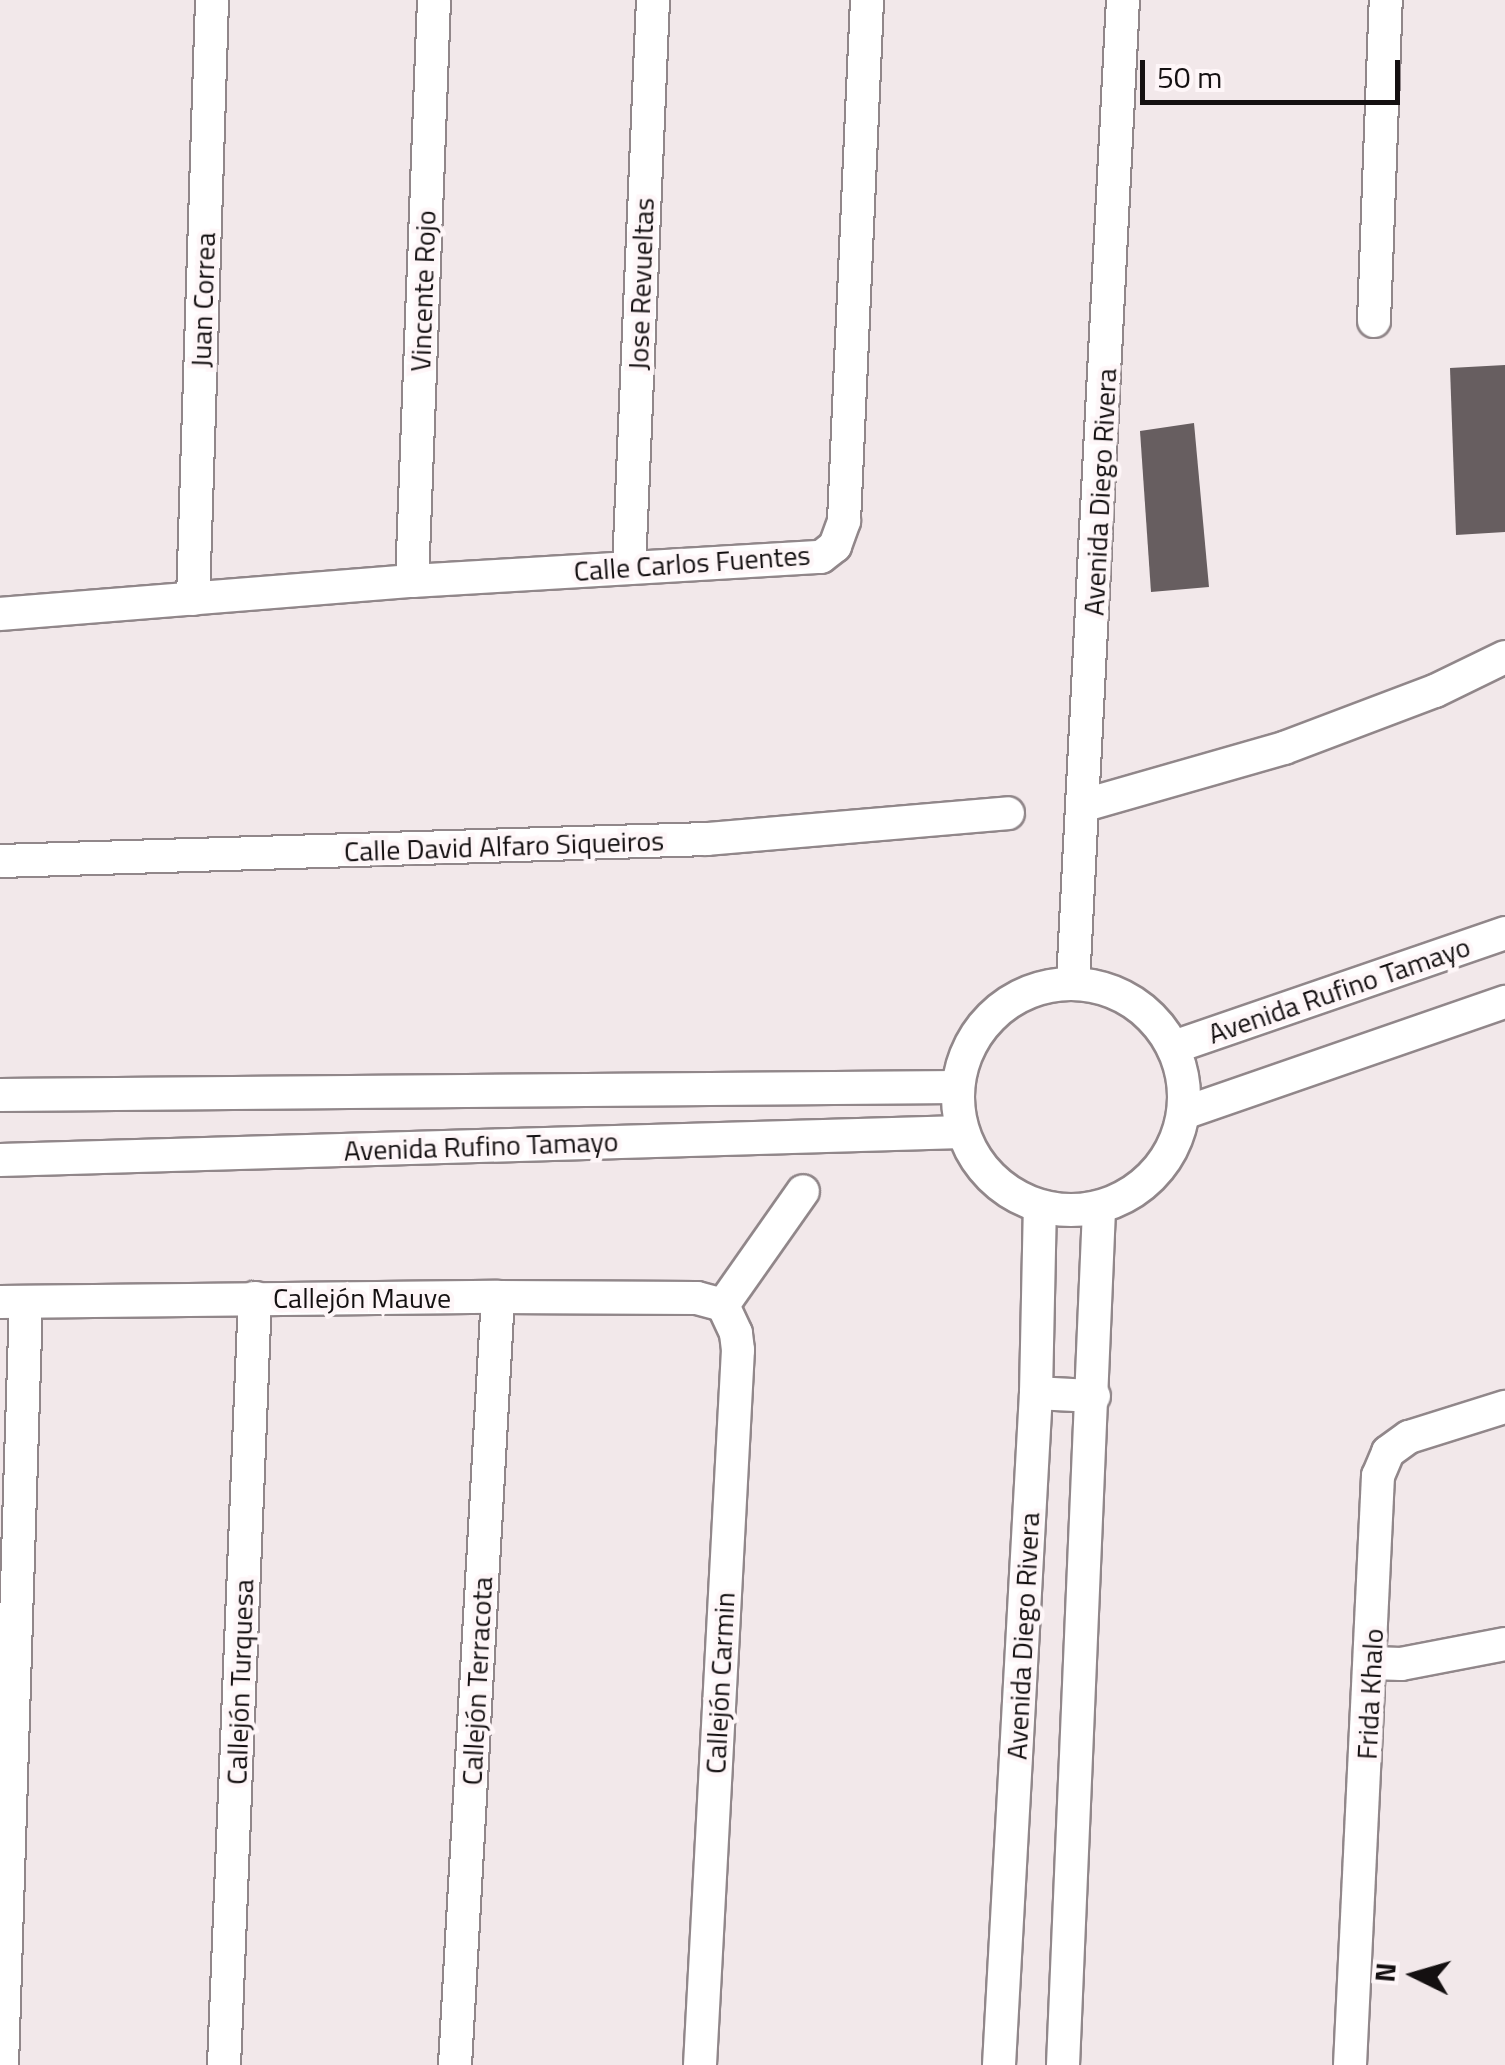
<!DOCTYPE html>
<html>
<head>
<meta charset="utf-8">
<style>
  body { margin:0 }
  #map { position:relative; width:1505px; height:2065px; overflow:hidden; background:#f2e8ea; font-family:"Titillium Web",sans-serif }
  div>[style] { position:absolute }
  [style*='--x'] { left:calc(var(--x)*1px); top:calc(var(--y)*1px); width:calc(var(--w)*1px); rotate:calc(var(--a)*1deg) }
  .building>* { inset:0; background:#675e60 }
  .roads { filter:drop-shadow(2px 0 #91878a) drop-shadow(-2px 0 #91878a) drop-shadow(0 2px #91878a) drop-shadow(0 -2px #91878a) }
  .street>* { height:32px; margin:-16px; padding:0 16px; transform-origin:16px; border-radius:16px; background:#fff }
  .street>.ring { margin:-16px; padding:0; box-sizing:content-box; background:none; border:32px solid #fff; border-radius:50% }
  span { translate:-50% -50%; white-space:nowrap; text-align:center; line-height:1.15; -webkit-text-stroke:9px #fef6f8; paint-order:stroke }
  .street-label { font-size:28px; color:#141011 }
  .north { position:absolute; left:1365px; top:1925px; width:100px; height:100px; -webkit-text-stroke:8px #fef6f8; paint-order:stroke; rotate:275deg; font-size:28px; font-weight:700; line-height:40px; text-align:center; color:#141011 }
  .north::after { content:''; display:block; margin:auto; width:35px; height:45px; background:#141011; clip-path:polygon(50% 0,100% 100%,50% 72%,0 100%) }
  .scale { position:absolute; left:1140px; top:60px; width:260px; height:45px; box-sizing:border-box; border:5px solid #141011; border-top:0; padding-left:12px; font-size:30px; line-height:35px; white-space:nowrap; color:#141011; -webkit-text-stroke:8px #fef6f8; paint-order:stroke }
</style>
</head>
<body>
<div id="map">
  <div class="building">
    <i style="clip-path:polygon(1505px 365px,1505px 532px,1456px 535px,1450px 368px)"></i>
    <i style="clip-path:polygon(1194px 423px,1209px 587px,1151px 592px,1140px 431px)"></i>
  </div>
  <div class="roads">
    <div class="street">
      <i style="--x:1374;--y:321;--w:321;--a:-87.9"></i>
      <i style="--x:629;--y:568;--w:569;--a:-87.58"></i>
      <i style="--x:412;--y:581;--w:581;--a:-87.83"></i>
      <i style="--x:193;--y:599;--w:599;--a:-88.18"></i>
      <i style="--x:0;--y:614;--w:413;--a:-4.6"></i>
      <i style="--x:412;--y:581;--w:410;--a:-3.4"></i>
      <i style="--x:821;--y:557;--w:18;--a:-38"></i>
      <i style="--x:835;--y:546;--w:27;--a:-70"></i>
      <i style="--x:844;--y:521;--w:522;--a:-87.47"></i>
      <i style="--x:1085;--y:805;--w:207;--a:-16"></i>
      <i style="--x:1284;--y:748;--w:161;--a:-20.7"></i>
      <i style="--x:1435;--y:691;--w:78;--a:-25.9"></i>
      <i style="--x:0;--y:861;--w:707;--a:-1.78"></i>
      <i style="--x:707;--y:839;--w:302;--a:-4.9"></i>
      <i style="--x:1073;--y:983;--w:984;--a:-87.09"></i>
      <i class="ring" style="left:958px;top:984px;width:194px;height:194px"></i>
      <i style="--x:1174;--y:1047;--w:350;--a:-19"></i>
      <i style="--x:0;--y:1095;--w:958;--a:-0.48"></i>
      <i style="--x:1184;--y:1113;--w:340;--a:-19.1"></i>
      <i style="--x:0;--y:1160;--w:963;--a:-1.67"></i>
      <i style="--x:0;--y:1302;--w:498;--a:-0.6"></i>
      <i style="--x:498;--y:1297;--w:199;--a:0.3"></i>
      <i style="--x:697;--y:1298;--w:27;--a:15"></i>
      <i style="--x:723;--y:1305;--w:139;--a:-54.9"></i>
      <i style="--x:1036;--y:1393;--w:58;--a:3"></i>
      <i style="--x:1372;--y:1663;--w:29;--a:2"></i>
      <i style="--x:1401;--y:1664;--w:106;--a:-10.9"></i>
      <i style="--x:2;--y:2065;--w:762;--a:-88.2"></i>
      <i style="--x:224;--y:2065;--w:768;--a:-87.69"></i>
      <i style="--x:455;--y:2065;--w:769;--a:-86.8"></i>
      <i style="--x:700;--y:2065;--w:716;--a:-86.96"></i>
      <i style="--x:738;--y:1350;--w:17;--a:-97"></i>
      <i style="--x:736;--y:1333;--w:31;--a:-115"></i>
      <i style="--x:999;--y:2065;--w:673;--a:-86.85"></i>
      <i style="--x:1036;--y:1393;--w:186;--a:-88.8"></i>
      <i style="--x:1063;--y:2065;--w:858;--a:-87.59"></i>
      <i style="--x:1350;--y:2065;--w:590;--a:-87.28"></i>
      <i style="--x:1378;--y:1476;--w:26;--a:-67"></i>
      <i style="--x:1388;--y:1452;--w:26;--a:-36"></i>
      <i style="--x:1409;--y:1437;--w:101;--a:-17.4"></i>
    </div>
  </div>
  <div class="street-label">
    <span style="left:641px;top:284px;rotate:-88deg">Jose Revueltas</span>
    <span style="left:423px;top:291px;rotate:-88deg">Vincente Rojo</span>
    <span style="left:203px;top:300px;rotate:-88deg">Juan Correa</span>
    <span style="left:1100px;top:492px;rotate:-87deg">Avenida Diego Rivera</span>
    <span style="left:692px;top:563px;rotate:-4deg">Calle Carlos Fuentes</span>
    <span style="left:504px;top:846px;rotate:-2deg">Calle David Alfaro Siqueiros</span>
    <span style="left:1339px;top:990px;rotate:-19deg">Avenida Rufino Tamayo</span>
    <span style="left:481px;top:1146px;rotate:-2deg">Avenida Rufino Tamayo</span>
    <span style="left:362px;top:1298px">Callejón Mauve</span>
    <span style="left:1023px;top:1636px;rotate:-87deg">Avenida Diego Rivera</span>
    <span style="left:477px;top:1681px;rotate:-87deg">Callejón Terracota</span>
    <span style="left:240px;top:1682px;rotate:-88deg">Callejón Turquesa</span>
    <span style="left:720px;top:1683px;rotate:-87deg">Callejón Carmin</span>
    <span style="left:1370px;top:1694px;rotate:-87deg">Frida Khalo</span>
  </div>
  <div class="north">N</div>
  <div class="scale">50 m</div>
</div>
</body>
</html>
